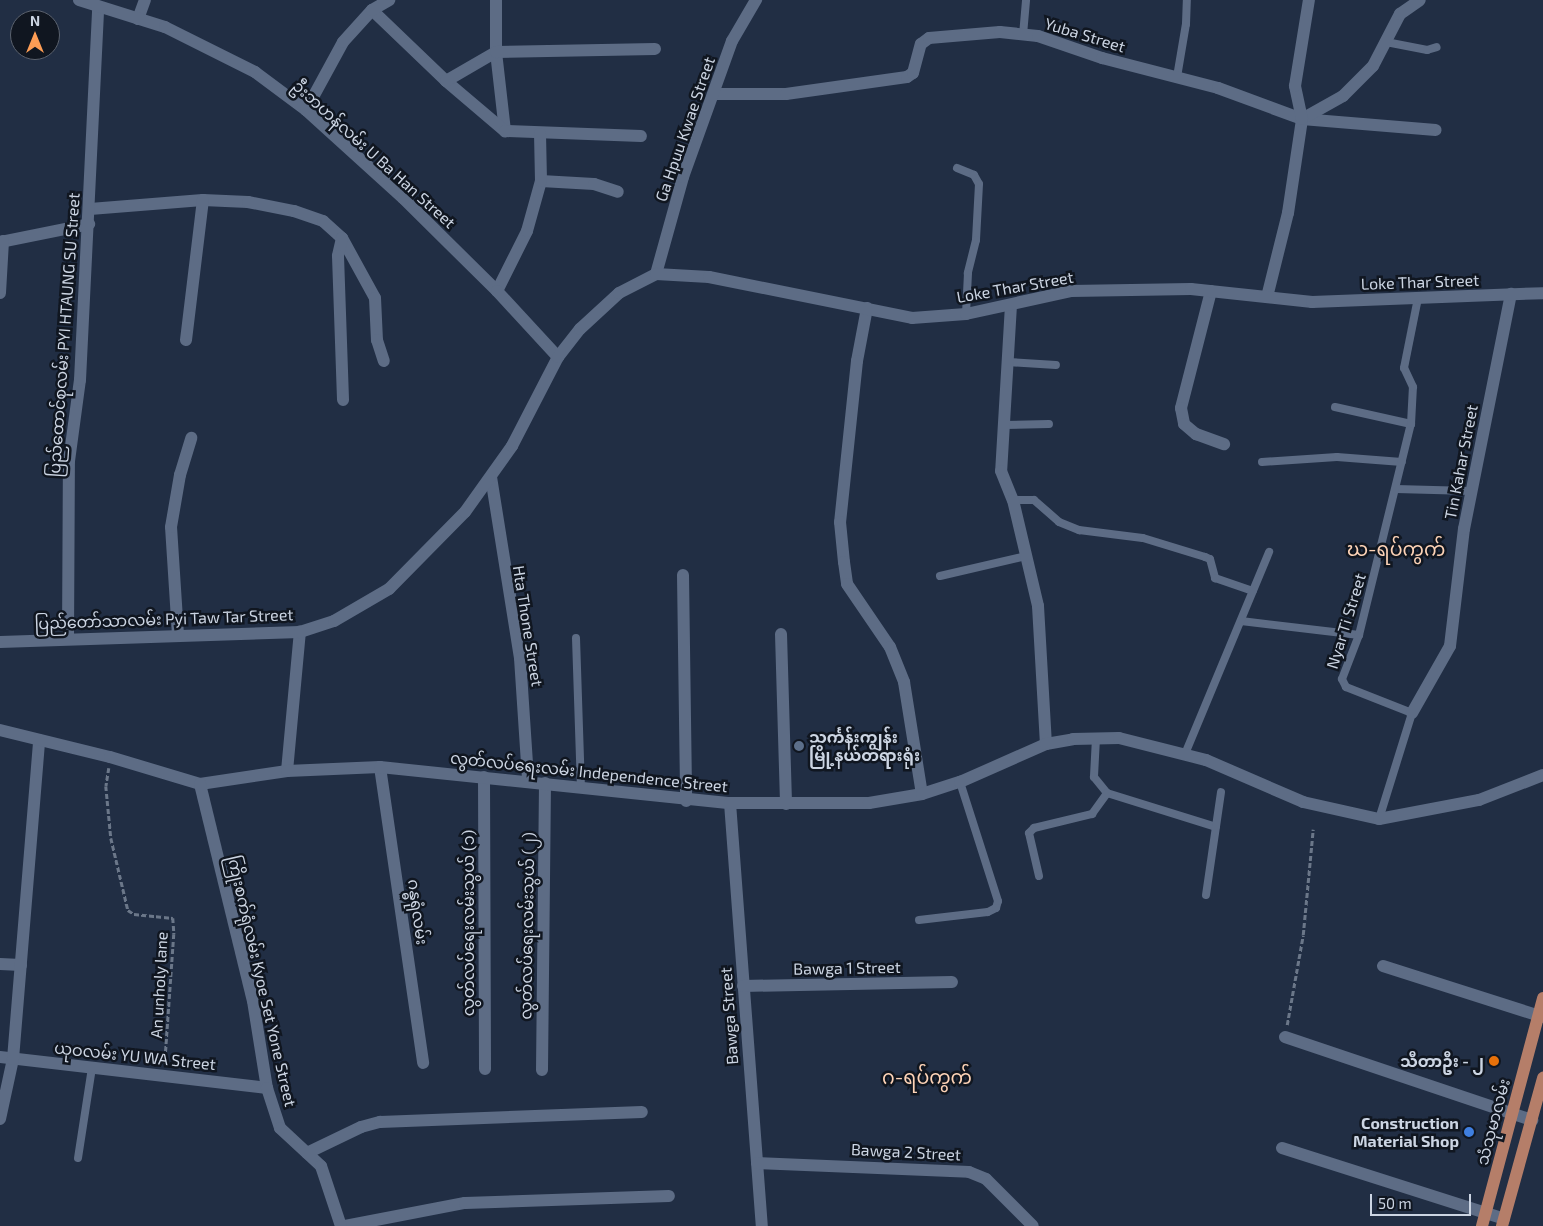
<!DOCTYPE html>
<html>
<head>
<meta charset="utf-8">
<style>
  body { margin:0 }
  #map { position:relative; width:1543px; height:1226px; overflow:hidden; background:#212e44; font-family:"Exo 2","Noto Sans Myanmar",sans-serif }
  div>[style] { position:absolute }
  [style*='--x'] { left:calc(var(--x)*1px); top:calc(var(--y)*1px); width:calc(var(--w)*1px); rotate:calc(var(--a)*1deg) }
  .path>* { height:2.5px; margin-top:-1.25px; transform-origin:0; background:repeating-linear-gradient(90deg,#6b7789 0 5px,transparent 0 7.5px) }
  .service>* { height:8px; margin:-4px; padding:0 4px; transform-origin:4px; border-radius:4px; background:#5d6c85 }
  .minor>* { height:12px; margin:-6px; padding:0 6px; transform-origin:6px; border-radius:6px; background:#5d6c85 }
  .tertiary>* { height:12px; margin:-6px; padding:0 6px; transform-origin:6px; border-radius:6px; background:#5d6c85 }
  .primary>* { height:12px; margin:-6px; padding:0 6px; transform-origin:6px; border-radius:6px; background:#b57e69 }
  .dots>* { width:14px; height:14px; translate:-50% -50%; box-sizing:border-box; border:2px solid #101620; border-radius:50% }
  span { translate:-50% -50%; white-space:nowrap; text-align:center; line-height:1.15; -webkit-text-stroke:5px #101620; paint-order:stroke }
  .street-label { font-size:16px; color:#ccd5e3 }
  .poi-label { font-size:16px; color:#ccd5e3; font-weight:700 }
  .left { translate:0 -50%; text-align:left }
  .right { translate:-100% -50%; text-align:right }
  .quarter-label { font-size:19px; color:#fdd3b7 }
  .north { position:absolute; left:10px; top:10px; width:50px; height:50px; box-sizing:border-box; background:#101620; border:1px solid #5b626e; border-radius:50%; rotate:0deg; font-size:14px; font-weight:700; line-height:20px; text-align:center; color:#ccd5e3 }
  .north::after { content:''; display:block; margin:auto; width:18px; height:22px; background:#fd9d55; clip-path:polygon(50% 0,100% 100%,50% 72%,0 100%) }
  .scale { position:absolute; left:1370px; top:1194px; width:101px; height:22px; box-sizing:border-box; border:2px solid #ccd5e3; border-top:0; padding-left:6px; font-size:15px; line-height:18px; white-space:nowrap; color:#ccd5e3; -webkit-text-stroke:4px #101620; paint-order:stroke }
</style>
</head>
<body>
<div id="map">
  <div class="path">
    <i style="--x:109;--y:768;--w:18;--a:99"></i>
    <i style="--x:106;--y:786;--w:52;--a:84.5"></i>
    <i style="--x:111;--y:838;--w:74;--a:76.7"></i>
    <i style="--x:128;--y:910;--w:7;--a:34"></i>
    <i style="--x:134;--y:914;--w:39;--a:6"></i>
    <i style="--x:173;--y:918;--w:16;--a:86"></i>
    <i style="--x:174;--y:934;--w:130;--a:94"></i>
    <i style="--x:1287;--y:1025;--w:91;--a:-79.9"></i>
    <i style="--x:1303;--y:935;--w:106;--a:-84.6"></i>
  </div>
  <div class="service">
    <i style="--x:1023;--y:35;--w:35;--a:-85"></i>
    <i style="--x:1386;--y:42;--w:42;--a:11"></i>
    <i style="--x:1427;--y:50;--w:10;--a:-17"></i>
    <i style="--x:1177;--y:77;--w:54;--a:-80.4"></i>
    <i style="--x:1186;--y:24;--w:24;--a:-88"></i>
    <i style="--x:957;--y:168;--w:18;--a:22"></i>
    <i style="--x:974;--y:175;--w:10;--a:61"></i>
    <i style="--x:979;--y:184;--w:56;--a:93.1"></i>
    <i style="--x:976;--y:240;--w:34;--a:104"></i>
    <i style="--x:968;--y:273;--w:41;--a:92.8"></i>
    <i style="--x:1008;--y:362;--w:48;--a:3.6"></i>
    <i style="--x:1335;--y:407;--w:78;--a:12.6"></i>
    <i style="--x:1004;--y:425;--w:45;--a:-1.3"></i>
    <i style="--x:1262;--y:462;--w:75;--a:-3.8"></i>
    <i style="--x:1337;--y:457;--w:65;--a:4.4"></i>
    <i style="--x:1396;--y:489;--w:75;--a:1.5"></i>
    <i style="--x:1013;--y:500;--w:21;--a:0"></i>
    <i style="--x:1034;--y:500;--w:33;--a:41"></i>
    <i style="--x:1059;--y:522;--w:22;--a:22"></i>
    <i style="--x:1079;--y:530;--w:64;--a:7.1"></i>
    <i style="--x:1143;--y:538;--w:65;--a:17"></i>
    <i style="--x:1205;--y:557;--w:5;--a:22"></i>
    <i style="--x:1210;--y:559;--w:20;--a:75"></i>
    <i style="--x:1215;--y:578;--w:40;--a:18.9"></i>
    <i style="--x:940;--y:576;--w:88;--a:-13.1"></i>
    <i style="--x:1241;--y:621;--w:119;--a:6.8"></i>
    <i style="--x:576;--y:638;--w:149;--a:88.1"></i>
    <i style="--x:1096;--y:738;--w:39;--a:93"></i>
    <i style="--x:1094;--y:777;--w:21;--a:51"></i>
    <i style="--x:1107;--y:793;--w:114;--a:17.3"></i>
    <i style="--x:1185;--y:754;--w:219;--a:-67.4"></i>
    <i style="--x:1379;--y:819;--w:111;--a:-72.7"></i>
    <i style="--x:1412;--y:713;--w:71;--a:-158.5"></i>
    <i style="--x:1346;--y:687;--w:9;--a:-117"></i>
    <i style="--x:1342;--y:679;--w:47;--a:-68.9"></i>
    <i style="--x:1359;--y:635;--w:217;--a:-76.2"></i>
    <i style="--x:1411;--y:424;--w:37;--a:-87"></i>
    <i style="--x:1413;--y:387;--w:21;--a:-115"></i>
    <i style="--x:1404;--y:368;--w:71;--a:-78.7"></i>
    <i style="--x:1039;--y:876;--w:44;--a:-103.1"></i>
    <i style="--x:1029;--y:833;--w:7;--a:-45"></i>
    <i style="--x:1034;--y:828;--w:60;--a:-13.6"></i>
    <i style="--x:1092;--y:814;--w:26;--a:-54"></i>
    <i style="--x:1206;--y:895;--w:104;--a:-81.7"></i>
    <i style="--x:919;--y:920;--w:69;--a:-6.6"></i>
    <i style="--x:988;--y:912;--w:9;--a:-27"></i>
    <i style="--x:996;--y:908;--w:7;--a:-74"></i>
    <i style="--x:998;--y:901;--w:125;--a:-107.7"></i>
    <i style="--x:78;--y:1158;--w:91;--a:-81.2"></i>
  </div>
  <div class="minor">
    <i style="--x:496;--y:0;--w:52;--a:90"></i>
    <i style="--x:496;--y:52;--w:80;--a:83.5"></i>
    <i style="--x:372;--y:10;--w:103;--a:43.8"></i>
    <i style="--x:446;--y:81;--w:77;--a:40.3"></i>
    <i style="--x:505;--y:131;--w:136;--a:2.1"></i>
    <i style="--x:138;--y:19;--w:20;--a:-70"></i>
    <i style="--x:446;--y:81;--w:58;--a:-30.1"></i>
    <i style="--x:496;--y:52;--w:159;--a:-1.1"></i>
    <i style="--x:714;--y:94;--w:72;--a:0"></i>
    <i style="--x:786;--y:94;--w:122;--a:-8"></i>
    <i style="--x:907;--y:77;--w:7;--a:-34"></i>
    <i style="--x:913;--y:73;--w:30;--a:-75"></i>
    <i style="--x:921;--y:44;--w:10;--a:-37"></i>
    <i style="--x:929;--y:38;--w:71;--a:-4.8"></i>
    <i style="--x:1000;--y:32;--w:38;--a:6"></i>
    <i style="--x:1038;--y:36;--w:68;--a:19"></i>
    <i style="--x:1102;--y:58;--w:120;--a:14.5"></i>
    <i style="--x:1218;--y:88;--w:90;--a:20.3"></i>
    <i style="--x:1302;--y:119;--w:134;--a:4.7"></i>
    <i style="--x:306;--y:110;--w:77;--a:-61.4"></i>
    <i style="--x:343;--y:42;--w:43;--a:-47.8"></i>
    <i style="--x:372;--y:10;--w:20;--a:-30"></i>
    <i style="--x:1302;--y:119;--w:47;--a:-29.3"></i>
    <i style="--x:1343;--y:96;--w:42;--a:-45"></i>
    <i style="--x:1373;--y:66;--w:59;--a:-62.6"></i>
    <i style="--x:1400;--y:14;--w:24;--a:-35"></i>
    <i style="--x:541;--y:181;--w:53;--a:3.2"></i>
    <i style="--x:594;--y:184;--w:25;--a:18"></i>
    <i style="--x:90;--y:209;--w:113;--a:-4.6"></i>
    <i style="--x:203;--y:200;--w:45;--a:2.5"></i>
    <i style="--x:248;--y:202;--w:47;--a:11.1"></i>
    <i style="--x:294;--y:211;--w:31;--a:19"></i>
    <i style="--x:323;--y:221;--w:25;--a:42"></i>
    <i style="--x:342;--y:238;--w:68;--a:61.2"></i>
    <i style="--x:375;--y:298;--w:42;--a:87.3"></i>
    <i style="--x:377;--y:340;--w:22;--a:72"></i>
    <i style="--x:342;--y:238;--w:18;--a:103"></i>
    <i style="--x:338;--y:256;--w:144;--a:88"></i>
    <i style="--x:0;--y:242;--w:91;--a:-11.4"></i>
    <i style="--x:656;--y:274;--w:101;--a:-74.4"></i>
    <i style="--x:683;--y:177;--w:145;--a:-70.2"></i>
    <i style="--x:732;--y:41;--w:48;--a:-59.7"></i>
    <i style="--x:497;--y:291;--w:67;--a:-63.4"></i>
    <i style="--x:527;--y:231;--w:52;--a:-74.4"></i>
    <i style="--x:541;--y:181;--w:47;--a:-91.2"></i>
    <i style="--x:1211;--y:291;--w:121;--a:104.4"></i>
    <i style="--x:1181;--y:408;--w:16;--a:79"></i>
    <i style="--x:1184;--y:424;--w:16;--a:40"></i>
    <i style="--x:1196;--y:434;--w:30;--a:20"></i>
    <i style="--x:0;--y:293;--w:52;--a:-86.7"></i>
    <i style="--x:1267;--y:297;--w:87;--a:-76"></i>
    <i style="--x:1288;--y:213;--w:95;--a:-81.5"></i>
    <i style="--x:1302;--y:119;--w:34;--a:-102"></i>
    <i style="--x:1295;--y:86;--w:87;--a:-80.8"></i>
    <i style="--x:1011;--y:305;--w:166;--a:93.4"></i>
    <i style="--x:1001;--y:471;--w:31;--a:68"></i>
    <i style="--x:1013;--y:500;--w:109;--a:76.7"></i>
    <i style="--x:1038;--y:606;--w:138;--a:86.7"></i>
    <i style="--x:867;--y:308;--w:54;--a:100.7"></i>
    <i style="--x:857;--y:361;--w:162;--a:96"></i>
    <i style="--x:840;--y:522;--w:40;--a:84.3"></i>
    <i style="--x:844;--y:562;--w:22;--a:82"></i>
    <i style="--x:847;--y:584;--w:76;--a:55.7"></i>
    <i style="--x:890;--y:647;--w:38;--a:68"></i>
    <i style="--x:904;--y:682;--w:113;--a:80.9"></i>
    <i style="--x:186;--y:340;--w:141;--a:-83.1"></i>
    <i style="--x:491;--y:477;--w:183;--a:80.9"></i>
    <i style="--x:520;--y:658;--w:122;--a:86.2"></i>
    <i style="--x:683;--y:575;--w:226;--a:89.2"></i>
    <i style="--x:781;--y:634;--w:170;--a:88.3"></i>
    <i style="--x:178;--y:635;--w:108;--a:-93.7"></i>
    <i style="--x:171;--y:527;--w:53;--a:-80.2"></i>
    <i style="--x:180;--y:475;--w:39;--a:-73"></i>
    <i style="--x:68;--y:638;--w:177;--a:-89.7"></i>
    <i style="--x:69;--y:461;--w:82;--a:-82.3"></i>
    <i style="--x:80;--y:380;--w:374;--a:-87.2"></i>
    <i style="--x:1412;--y:713;--w:77;--a:-60.4"></i>
    <i style="--x:1450;--y:646;--w:118;--a:-83.2"></i>
    <i style="--x:1464;--y:529;--w:240;--a:-78.7"></i>
    <i style="--x:380;--y:767;--w:299;--a:81.7"></i>
    <i style="--x:287;--y:771;--w:140;--a:-84.7"></i>
    <i style="--x:484;--y:777;--w:292;--a:89.8"></i>
    <i style="--x:730;--y:803;--w:424;--a:85.7"></i>
    <i style="--x:0;--y:964;--w:21;--a:3"></i>
    <i style="--x:1383;--y:966;--w:168;--a:17.7"></i>
    <i style="--x:743;--y:986;--w:209;--a:-1.1"></i>
    <i style="--x:1285;--y:1037;--w:261;--a:18.6"></i>
    <i style="--x:0;--y:1057;--w:269;--a:6.6"></i>
    <i style="--x:542;--y:1070;--w:287;--a:-89.4"></i>
    <i style="--x:0;--y:1119;--w:61;--a:-77.8"></i>
    <i style="--x:13;--y:1059;--w:320;--a:-85.3"></i>
    <i style="--x:1282;--y:1148;--w:233;--a:17.7"></i>
    <i style="--x:307;--y:1153;--w:60;--a:-25.7"></i>
    <i style="--x:361;--y:1127;--w:20;--a:-15"></i>
    <i style="--x:380;--y:1122;--w:262;--a:-2.2"></i>
    <i style="--x:757;--y:1163;--w:212;--a:2.4"></i>
    <i style="--x:969;--y:1172;--w:18;--a:22"></i>
    <i style="--x:986;--y:1179;--w:66;--a:45"></i>
    <i style="--x:345;--y:1226;--w:122;--a:-10.9"></i>
    <i style="--x:465;--y:1203;--w:204;--a:-2"></i>
  </div>
  <div class="tertiary">
    <i style="--x:79;--y:0;--w:90;--a:17.4"></i>
    <i style="--x:165;--y:27;--w:101;--a:26.6"></i>
    <i style="--x:255;--y:72;--w:64;--a:36.7"></i>
    <i style="--x:306;--y:110;--w:131;--a:42.2"></i>
    <i style="--x:403;--y:198;--w:132;--a:44.7"></i>
    <i style="--x:497;--y:291;--w:90;--a:47.3"></i>
    <i style="--x:0;--y:642;--w:300;--a:-1.9"></i>
    <i style="--x:300;--y:632;--w:36;--a:-18"></i>
    <i style="--x:334;--y:621;--w:64;--a:-30.2"></i>
    <i style="--x:389;--y:589;--w:108;--a:-45.4"></i>
    <i style="--x:465;--y:512;--w:81;--a:-54.5"></i>
    <i style="--x:512;--y:446;--w:100;--a:-62.7"></i>
    <i style="--x:558;--y:357;--w:36;--a:-52"></i>
    <i style="--x:580;--y:329;--w:53;--a:-42.7"></i>
    <i style="--x:619;--y:293;--w:42;--a:-27.2"></i>
    <i style="--x:656;--y:274;--w:53;--a:3.2"></i>
    <i style="--x:709;--y:277;--w:207;--a:11.4"></i>
    <i style="--x:912;--y:318;--w:54;--a:-4.2"></i>
    <i style="--x:966;--y:314;--w:107;--a:-12.4"></i>
    <i style="--x:1071;--y:291;--w:120;--a:-1"></i>
    <i style="--x:1191;--y:289;--w:122;--a:6.1"></i>
    <i style="--x:1312;--y:302;--w:231;--a:-2.2"></i>
    <i style="--x:0;--y:730;--w:113;--a:13.8"></i>
    <i style="--x:110;--y:757;--w:94;--a:16.7"></i>
    <i style="--x:200;--y:784;--w:88;--a:-8.5"></i>
    <i style="--x:287;--y:771;--w:93;--a:-2.5"></i>
    <i style="--x:380;--y:767;--w:352;--a:5.9"></i>
    <i style="--x:730;--y:803;--w:139;--a:0"></i>
    <i style="--x:869;--y:803;--w:54;--a:-9.6"></i>
    <i style="--x:922;--y:794;--w:40;--a:-18"></i>
    <i style="--x:960;--y:782;--w:94;--a:-23.8"></i>
    <i style="--x:1046;--y:744;--w:27;--a:-10"></i>
    <i style="--x:1073;--y:739;--w:46;--a:-1.2"></i>
    <i style="--x:1119;--y:738;--w:90;--a:14.2"></i>
    <i style="--x:1206;--y:760;--w:106;--a:23.4"></i>
    <i style="--x:1303;--y:802;--w:78;--a:12.6"></i>
    <i style="--x:1379;--y:819;--w:102;--a:-10.8"></i>
    <i style="--x:1479;--y:800;--w:69;--a:-21.3"></i>
    <i style="--x:200;--y:784;--w:223;--a:76.3"></i>
    <i style="--x:253;--y:1001;--w:88;--a:80.9"></i>
    <i style="--x:267;--y:1088;--w:42;--a:72"></i>
    <i style="--x:280;--y:1128;--w:56;--a:42.8"></i>
    <i style="--x:321;--y:1166;--w:63;--a:71.6"></i>
  </div>
  <div class="primary">
    <i style="--x:1482;--y:1226;--w:236;--a:-75"></i>
    <i style="--x:1502;--y:1226;--w:154;--a:-74.5"></i>
  </div>
  <div class="dots">
    <i style="left:799px;top:746px;background:#5c6f8a"></i>
    <i style="left:1494px;top:1061px;background:#e8710a"></i>
    <i style="left:1469px;top:1132px;background:#3f7fe0"></i>
  </div>
  <div class="street-label">
    <span style="left:1085px;top:35px;rotate:17deg">Yuba Street</span>
    <span style="left:685px;top:129px;rotate:-71deg">Ga Hpuu Kwae Street</span>
    <span style="left:374px;top:154px;rotate:42deg">ဦးဘဟန်လမ်း U Ba Han Street</span>
    <span style="left:1420px;top:282px;rotate:-2deg">Loke Thar Street</span>
    <span style="left:1015px;top:287px;rotate:-10deg">Loke Thar Street</span>
    <span style="left:64px;top:335px;rotate:-86deg">ပြည်ထောင်စုလမ်း PYI HTAUNG SU Street</span>
    <span style="left:1461px;top:462px;rotate:-79deg">Tin Kahar Street</span>
    <span style="left:164px;top:619px;rotate:-2deg">ပြည်တော်သာလမ်း Pyi Taw Tar Street</span>
    <span style="left:1346px;top:621px;rotate:-73deg">Nyar Ti Street</span>
    <span style="left:528px;top:626px;rotate:81deg">Hta Thone Street</span>
    <span style="left:589px;top:772px;rotate:6deg">လွတ်လပ်ရေးလမ်း Independence Street</span>
    <span style="left:418px;top:912px;rotate:82deg">ဂန္ဓရုံလမ်း</span>
    <span style="left:468px;top:923px;rotate:-90deg">လွတ်လပ်ရေးလမ်းသွယ် (၁)</span>
    <span style="left:527px;top:926px;rotate:-89deg">လွတ်လပ်ရေးလမ်းသွယ် (၂)</span>
    <span style="left:847px;top:968px;rotate:-1deg">Bawga 1 Street</span>
    <span style="left:262px;top:981px;rotate:77deg">ကြိုးစက်ရုံလမ်း Kyoe Set Yone Street</span>
    <span style="left:159px;top:985px;rotate:-87deg">An unholy lane</span>
    <span style="left:729px;top:1016px;rotate:-94deg">Bawga Street</span>
    <span style="left:135px;top:1056px;rotate:6deg">ယုဝလမ်း YU WA Street</span>
    <span style="left:1493px;top:1122px;rotate:-75deg">သံသုမာလမ်း</span>
    <span style="left:906px;top:1152px;rotate:3deg">Bawga 2 Street</span>
  </div>
  <div class="poi-label">
    <span class="left" style="left:809px;top:746px">သင်္ကန်းကျွန်း<br>မြို့နယ်တရားရုံး</span>
    <span class="right" style="left:1484px;top:1061px">သီတာဦး - ၂</span>
    <span class="right" style="left:1459px;top:1132px">Construction<br>Material Shop</span>
  </div>
  <div class="quarter-label">
    <span style="left:1396px;top:549px">ဃ-ရပ်ကွက်</span>
    <span style="left:927px;top:1077px">ဂ-ရပ်ကွက်</span>
  </div>
  <div class="north">N</div>
  <div class="scale">50 m</div>
</div>
</body>
</html>
